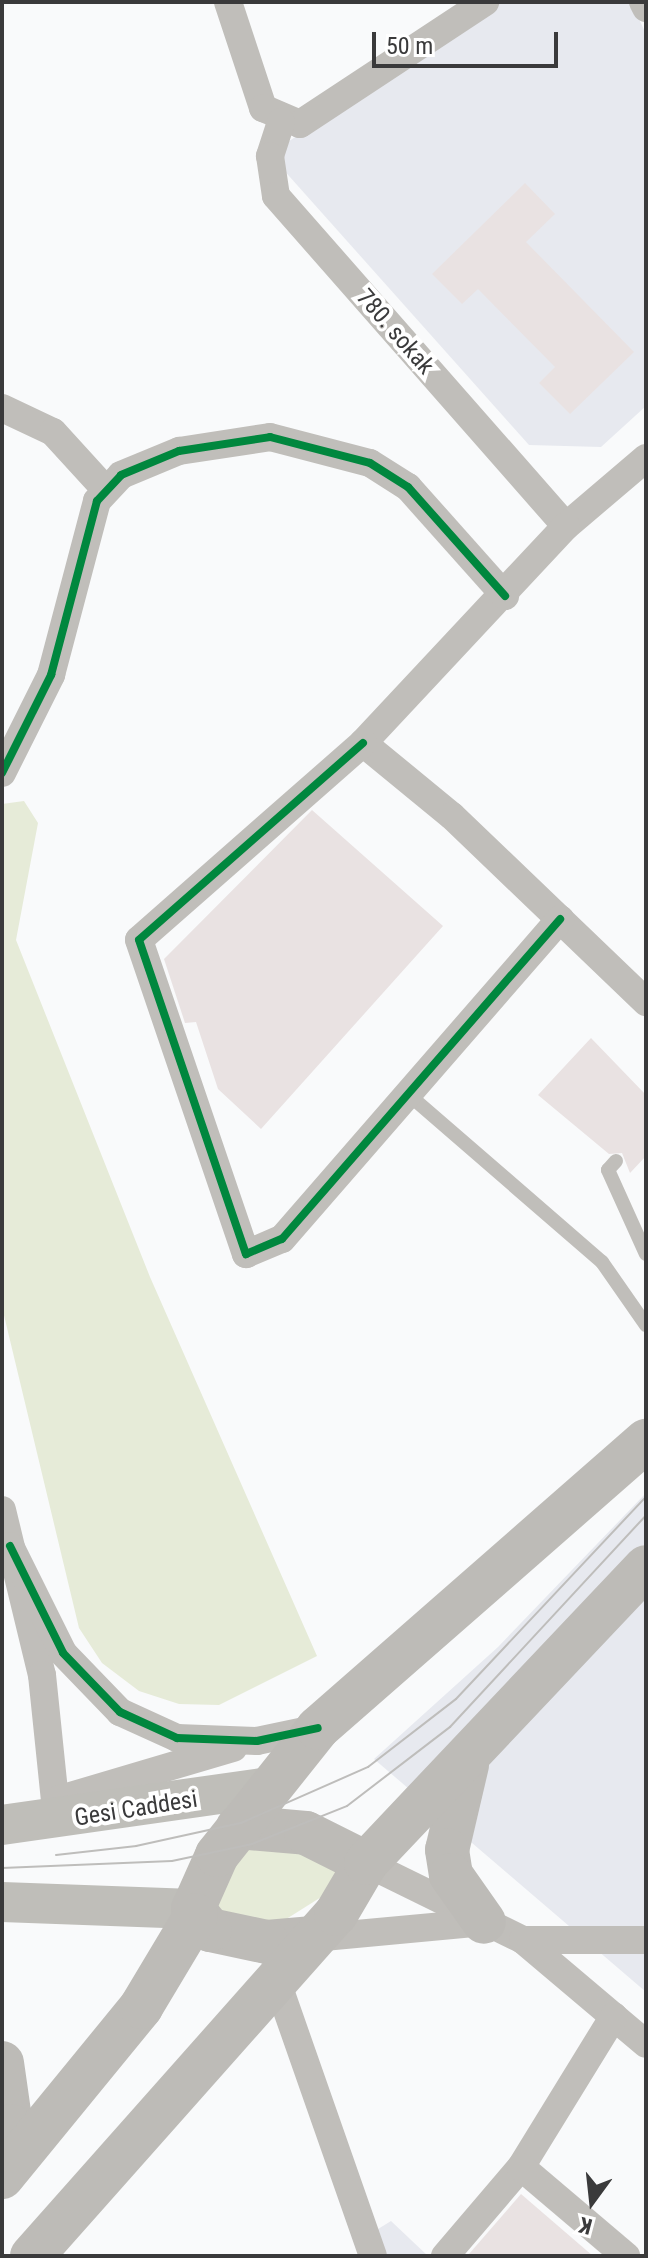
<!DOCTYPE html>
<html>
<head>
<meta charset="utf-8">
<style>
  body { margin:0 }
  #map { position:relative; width:648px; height:2258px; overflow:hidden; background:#f9fafb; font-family:"Roboto Condensed",sans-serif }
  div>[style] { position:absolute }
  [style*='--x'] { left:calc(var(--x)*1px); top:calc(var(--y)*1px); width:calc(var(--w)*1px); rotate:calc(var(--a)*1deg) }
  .built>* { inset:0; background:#e7e9ef }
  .green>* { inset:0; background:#e6ebd8 }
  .building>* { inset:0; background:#e9e2e2 }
  .lane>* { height:14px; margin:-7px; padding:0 7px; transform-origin:7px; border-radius:7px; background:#c0beba }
  .street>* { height:28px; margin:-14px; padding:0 14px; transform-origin:14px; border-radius:14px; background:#c0beba }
  .secondary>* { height:40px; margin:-20px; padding:0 20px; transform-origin:20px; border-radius:20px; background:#bfbeb9 }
  .highway>* { height:44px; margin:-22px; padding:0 22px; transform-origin:22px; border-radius:22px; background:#bdbbb7 }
  .tram>* { height:2px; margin:-1px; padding:0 1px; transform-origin:1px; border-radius:1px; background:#bebdbb }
  .cycleway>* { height:8px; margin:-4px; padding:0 4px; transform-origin:4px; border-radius:4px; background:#00873e }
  span { translate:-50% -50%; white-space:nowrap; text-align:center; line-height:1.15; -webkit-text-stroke:8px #fff; paint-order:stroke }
  .street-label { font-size:24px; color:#3a3a3b }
  .frame { position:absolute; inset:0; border:4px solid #3a3a3b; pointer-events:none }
  .north { position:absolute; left:552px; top:2162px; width:80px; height:80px; -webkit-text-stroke:6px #fff; paint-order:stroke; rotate:195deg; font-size:22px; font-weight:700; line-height:32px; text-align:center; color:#3a3a3b }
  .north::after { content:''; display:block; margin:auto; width:28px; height:36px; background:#3a3a3b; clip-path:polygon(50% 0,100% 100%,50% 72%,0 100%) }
  .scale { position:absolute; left:372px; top:32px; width:186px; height:36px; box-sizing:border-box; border:4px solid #3a3a3b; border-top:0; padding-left:10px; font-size:24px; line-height:28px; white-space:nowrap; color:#3a3a3b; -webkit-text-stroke:6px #fff; paint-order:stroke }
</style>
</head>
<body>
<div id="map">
  <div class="built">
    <i style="clip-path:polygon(490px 2px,631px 2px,646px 34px,646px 406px,601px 447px,529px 445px,281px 167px,285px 144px)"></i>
    <i style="clip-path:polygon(646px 1493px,646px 1992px,374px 1759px,498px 1647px)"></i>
    <i style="clip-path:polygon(391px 2221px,428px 2256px,363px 2256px,362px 2239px)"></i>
  </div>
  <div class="green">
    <i style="clip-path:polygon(24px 801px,38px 823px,16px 940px,150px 1277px,317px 1656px,219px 1705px,179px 1704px,139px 1691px,102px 1663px,79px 1628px,2px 1307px,2px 804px)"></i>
    <i style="clip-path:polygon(256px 1832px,337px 1871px,326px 1894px,280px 1923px,218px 1913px,212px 1893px)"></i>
  </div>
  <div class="building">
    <i style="clip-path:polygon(525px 183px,555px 214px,526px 242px,634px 352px,570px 414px,539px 383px,555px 367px,478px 289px,462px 304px,432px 274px)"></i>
    <i style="clip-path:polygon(312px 810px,443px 926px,261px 1129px,218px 1089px,196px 1022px,185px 1023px,164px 959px)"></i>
    <i style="clip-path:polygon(591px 1038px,646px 1095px,646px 1156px,630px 1173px,622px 1153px,609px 1154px,538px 1095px)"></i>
    <i style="clip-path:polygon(521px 2194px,593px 2256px,469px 2254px)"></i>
  </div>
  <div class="lane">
    <i style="--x:408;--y:1094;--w:257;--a:40.9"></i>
    <i style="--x:602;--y:1262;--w:77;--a:55.1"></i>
    <i style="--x:616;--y:1161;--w:12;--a:132"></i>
    <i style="--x:608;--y:1170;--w:92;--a:65.7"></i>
  </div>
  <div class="street">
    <i style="--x:228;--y:2;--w:112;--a:71.7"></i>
    <i style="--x:263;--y:108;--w:40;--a:23.4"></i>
    <i style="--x:300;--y:124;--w:222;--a:-33.4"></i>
    <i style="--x:643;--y:2;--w:7;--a:63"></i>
    <i style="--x:281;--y:122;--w:36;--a:108"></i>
    <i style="--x:270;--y:156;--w:40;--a:81.5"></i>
    <i style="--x:276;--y:196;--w:439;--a:48.7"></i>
    <i style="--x:2;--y:408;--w:56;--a:25.2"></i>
    <i style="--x:53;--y:432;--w:77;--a:47.6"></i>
    <i style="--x:646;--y:458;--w:105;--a:139.6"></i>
    <i style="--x:566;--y:526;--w:297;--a:133.1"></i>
    <i style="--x:363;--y:743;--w:115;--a:39.4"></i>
    <i style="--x:452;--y:816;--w:269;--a:43.8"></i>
    <i style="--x:363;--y:743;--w:298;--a:138.7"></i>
    <i style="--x:139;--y:940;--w:332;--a:71.2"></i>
    <i style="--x:246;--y:1254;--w:39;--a:-23"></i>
    <i style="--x:282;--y:1239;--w:424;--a:-49"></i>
    <i style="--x:2;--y:773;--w:110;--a:-63.4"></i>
    <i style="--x:51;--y:675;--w:180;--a:-75.2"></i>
    <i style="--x:97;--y:501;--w:35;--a:-47"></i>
    <i style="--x:121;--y:475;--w:63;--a:-22.5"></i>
    <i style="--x:179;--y:451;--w:92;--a:-8.7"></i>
    <i style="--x:270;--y:437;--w:103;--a:14.6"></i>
    <i style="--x:370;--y:463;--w:45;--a:32.3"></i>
    <i style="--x:408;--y:487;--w:146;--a:48.3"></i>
    <i style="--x:2;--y:1510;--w:170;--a:76.4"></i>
    <i style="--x:42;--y:1675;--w:147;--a:84.1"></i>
    <i style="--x:10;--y:1546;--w:119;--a:63.6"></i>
    <i style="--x:63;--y:1653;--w:82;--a:46"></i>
    <i style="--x:120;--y:1712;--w:63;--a:24.5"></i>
    <i style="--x:177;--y:1738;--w:80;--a:2.1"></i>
    <i style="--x:257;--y:1741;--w:62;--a:-12"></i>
    <i style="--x:57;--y:1800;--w:184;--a:-16.5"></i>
    <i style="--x:366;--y:1863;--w:175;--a:26.1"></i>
    <i style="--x:523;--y:1940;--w:161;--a:40.2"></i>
    <i style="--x:313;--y:1938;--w:172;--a:-5.3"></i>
    <i style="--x:523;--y:1940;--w:123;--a:0"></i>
    <i style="--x:276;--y:1979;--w:293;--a:70.7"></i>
    <i style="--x:521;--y:2167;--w:177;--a:-58.4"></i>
    <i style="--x:445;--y:2256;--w:117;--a:-49.5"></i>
    <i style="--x:521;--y:2167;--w:138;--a:40.3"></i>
  </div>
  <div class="secondary">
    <i style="--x:2;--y:1825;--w:269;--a:-8.1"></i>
    <i style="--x:2;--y:1902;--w:191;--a:2.1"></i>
  </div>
  <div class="highway">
    <i style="--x:467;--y:1765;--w:87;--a:103.2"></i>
    <i style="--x:447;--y:1850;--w:25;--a:81"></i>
    <i style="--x:451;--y:1875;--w:57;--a:54.9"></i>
    <i style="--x:238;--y:1827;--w:68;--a:5"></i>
    <i style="--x:306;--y:1833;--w:67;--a:26.6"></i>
    <i style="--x:313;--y:1938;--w:46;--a:175"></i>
    <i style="--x:267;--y:1942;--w:58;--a:-168.1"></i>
    <i style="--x:210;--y:1930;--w:27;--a:-129"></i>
    <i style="--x:193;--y:1909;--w:59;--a:-66"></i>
    <i style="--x:217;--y:1855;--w:162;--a:-51.5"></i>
    <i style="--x:318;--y:1728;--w:436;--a:-41.2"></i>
    <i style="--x:2;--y:2063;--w:64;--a:81.9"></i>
    <i style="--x:11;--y:2126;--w:47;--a:97.3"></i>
    <i style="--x:2;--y:2177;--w:220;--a:-50.7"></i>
    <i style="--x:141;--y:2007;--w:107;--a:-59.1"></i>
    <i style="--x:32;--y:2256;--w:458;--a:-48.4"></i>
    <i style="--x:336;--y:1914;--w:59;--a:-59.5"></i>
    <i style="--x:366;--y:1863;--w:407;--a:-46.6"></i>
  </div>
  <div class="tram">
    <i style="--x:56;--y:1855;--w:81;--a:-6.4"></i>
    <i style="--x:136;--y:1846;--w:107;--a:-12.4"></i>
    <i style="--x:241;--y:1823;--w:139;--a:-23.8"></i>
    <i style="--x:368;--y:1767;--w:111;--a:-37.7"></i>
    <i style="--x:456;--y:1699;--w:277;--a:-46.8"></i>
    <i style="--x:2;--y:1868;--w:170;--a:-2.4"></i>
    <i style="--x:172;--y:1861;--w:82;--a:-12"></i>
    <i style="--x:252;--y:1844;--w:102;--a:-21.8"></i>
    <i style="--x:347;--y:1806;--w:130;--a:-37.5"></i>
    <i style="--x:450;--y:1727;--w:289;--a:-47.2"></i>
  </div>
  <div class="cycleway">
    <i style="--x:363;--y:743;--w:298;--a:138.7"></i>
    <i style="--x:139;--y:940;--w:332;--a:71.2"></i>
    <i style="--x:246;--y:1254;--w:39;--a:-23"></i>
    <i style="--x:282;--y:1239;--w:424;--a:-49"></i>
    <i style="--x:2;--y:773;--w:110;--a:-63.4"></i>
    <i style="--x:51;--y:675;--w:180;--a:-75.2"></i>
    <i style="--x:97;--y:501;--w:35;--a:-47"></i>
    <i style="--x:121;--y:475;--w:63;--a:-22.5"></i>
    <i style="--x:179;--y:451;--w:92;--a:-8.7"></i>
    <i style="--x:270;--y:437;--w:103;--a:14.6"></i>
    <i style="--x:370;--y:463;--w:45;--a:32.3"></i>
    <i style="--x:408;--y:487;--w:146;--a:48.3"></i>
    <i style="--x:10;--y:1546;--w:119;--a:63.6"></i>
    <i style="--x:63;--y:1653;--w:82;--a:46"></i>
    <i style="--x:120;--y:1712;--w:63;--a:24.5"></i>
    <i style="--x:177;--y:1738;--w:80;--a:2.1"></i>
    <i style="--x:257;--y:1741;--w:62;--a:-12"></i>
  </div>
  <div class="street-label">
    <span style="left:395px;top:332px;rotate:49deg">780. sokak</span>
    <span style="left:136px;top:1809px;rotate:-9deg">Gesi Caddesi</span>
  </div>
  <div class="frame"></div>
  <div class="north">K</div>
  <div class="scale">50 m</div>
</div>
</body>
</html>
